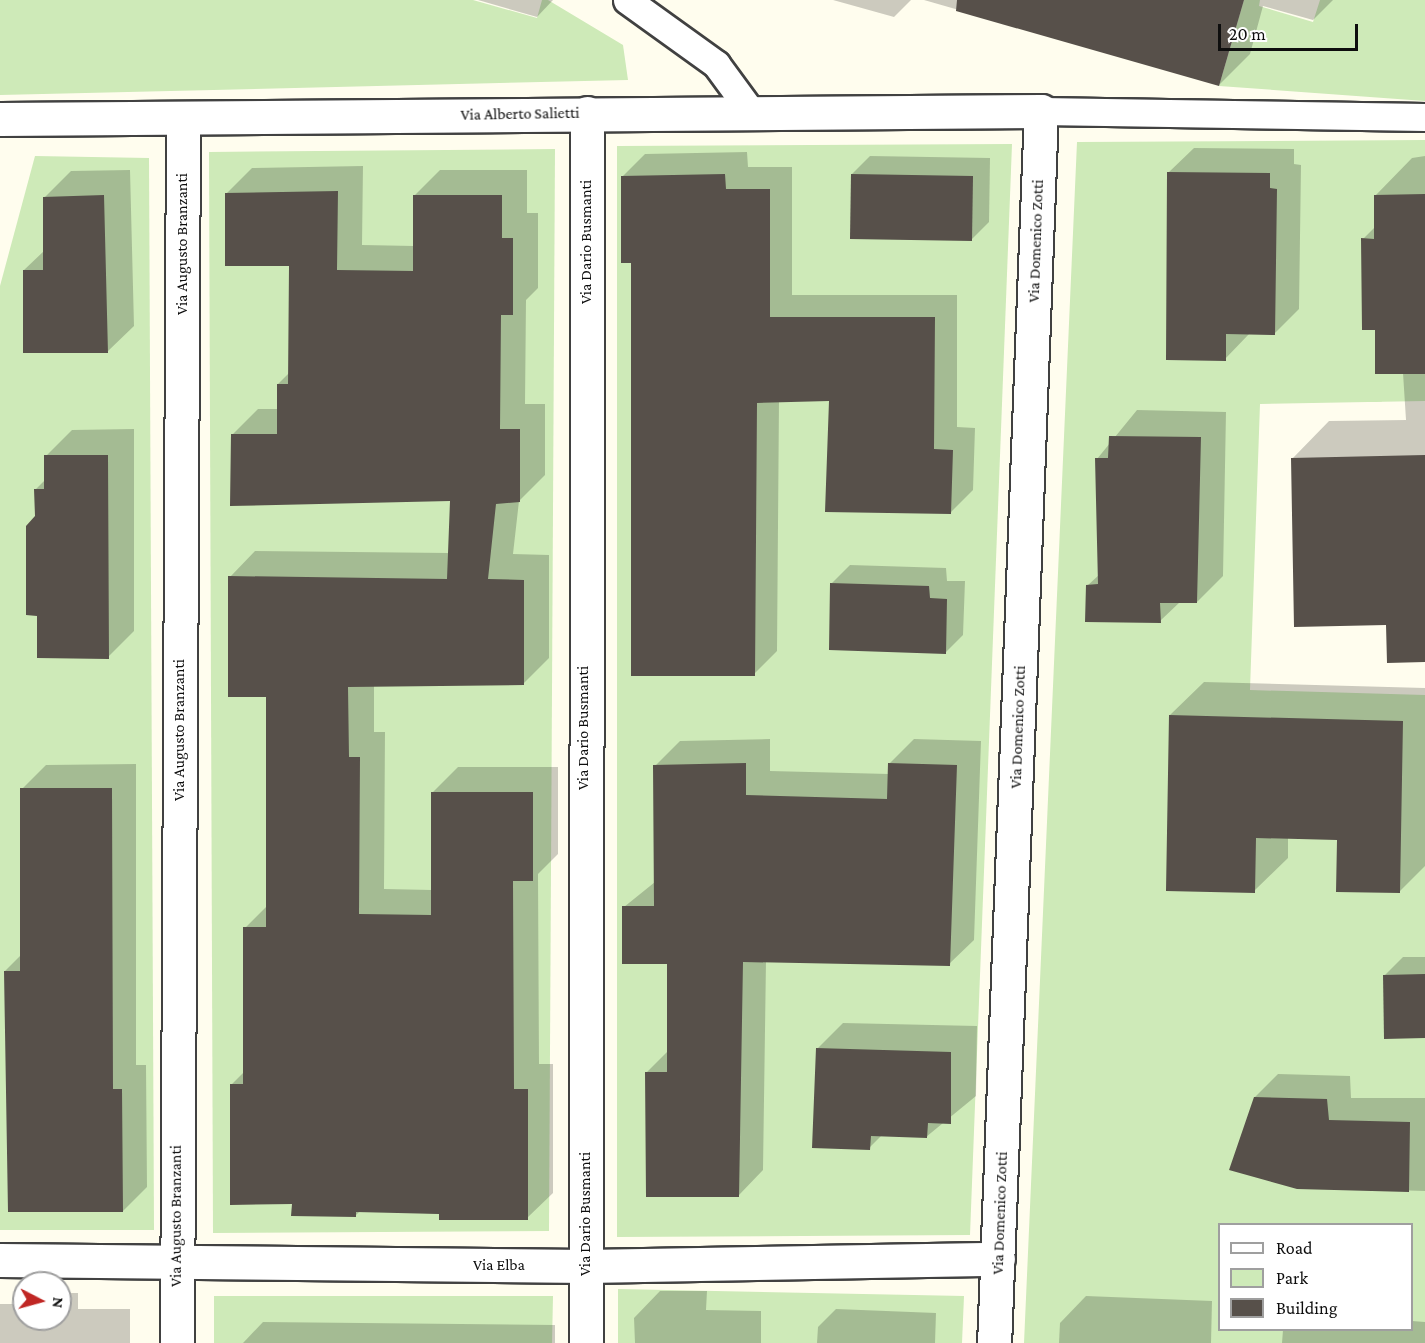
<!DOCTYPE html>
<html>
<head>
<meta charset="utf-8">
<style>
  body { margin:0 }
  #map { position:relative; width:1425px; height:1343px; overflow:hidden; background:#fffdee; font-family:"Crimson Pro",serif }
  div>[style] { position:absolute }
  [style*='--x'] { left:calc(var(--x)*1px); top:calc(var(--y)*1px); width:calc(var(--w)*1px); rotate:calc(var(--a)*1deg) }
  .green>* { inset:0; background:#ceeab8 }
  .shadow>* { inset:0; background:#0003 }
  .building>* { inset:0; background:#57504a }
  .roads { filter:drop-shadow(2px 0 #414141) drop-shadow(-2px 0 #414141) drop-shadow(0 2px #414141) drop-shadow(0 -2px #414141) }
  .service>* { height:27px; margin:-13.5px; padding:0 13.5px; transform-origin:13.5px; border-radius:13.5px; background:#fff }
  .minor>* { height:33px; margin:-16.5px; padding:0 16.5px; transform-origin:16.5px; border-radius:16.5px; background:#fff }
  span { translate:-50% -50%; white-space:nowrap; text-align:center; line-height:1.15; -webkit-text-stroke:6px #fff; paint-order:stroke }
  .street-label { font-size:16px; color:#0e0e0e }
  .legend { position:absolute; left:1218px; top:1223px; width:195px; height:108px; box-sizing:border-box; background:#fff; border:2px solid #9f9f9f; margin:0; padding:8px 10px; list-style:none; font-size:18px; color:#0e0e0e }
  .legend li { display:flex; align-items:center; gap:12px; height:30px }
  .legend b { width:30px; border:2px solid #9f9f9f }
  .north { position:absolute; left:12px; top:1271px; width:60px; height:60px; box-sizing:border-box; background:#fff; border:2px solid #9f9f9f; border-radius:50%; rotate:96deg; font-size:16px; font-weight:700; line-height:24px; text-align:center; color:#0e0e0e }
  .north::after { content:''; display:block; margin:auto; width:21px; height:27px; background:#c02724; clip-path:polygon(50% 0,100% 100%,50% 72%,0 100%) }
  .scale { position:absolute; left:1218px; top:24px; width:140px; height:27px; box-sizing:border-box; border:3px solid #0e0e0e; border-top:0; padding-left:8px; font-size:18px; line-height:21px; white-space:nowrap; color:#0e0e0e; -webkit-text-stroke:4px #fff; paint-order:stroke }
</style>
</head>
<body>
<div id="map">
  <div class="green">
    <i style="clip-path:polygon(0 0,473px 0,537px 18px,542px 0,548px 0,623px 45px,628px 80px,0 95px)"></i>
    <i style="clip-path:polygon(1244px 0,1260px 0,1259px 6px,1313px 22px,1320px 0,1425px 0,1425px 101px,1219px 86px)"></i>
    <i style="clip-path:polygon(evenodd,1425px 140px,1425px 401px,1260px 404px,1250px 690px,1425px 695px,1425px 1343px,1024px 1343px,1077px 142px,1425px 140px,1220px 1224px,1412px 1224px,1412px 1330px,1220px 1330px,1220px 1224px)"></i>
    <i style="clip-path:polygon(1012px 144px,970px 1235px,617px 1237px,617px 146px)"></i>
    <i style="clip-path:polygon(555px 149px,549px 1231px,213px 1233px,209px 152px)"></i>
    <i style="clip-path:polygon(35px 156px,149px 158px,154px 1230px,0 1230px,0 286px)"></i>
    <i style="clip-path:polygon(618px 1289px,964px 1296px,962px 1343px,618px 1343px)"></i>
    <i style="clip-path:polygon(214px 1296px,553px 1296px,552px 1343px,214px 1343px)"></i>
  </div>
  <div class="shadow">
    <i style="clip-path:polygon(478px 0,553px 0,537px 17px)"></i>
    <i style="clip-path:polygon(833px 0,911px 0,894px 17px)"></i>
    <i style="clip-path:polygon(924px 0,1333px 0,1313px 20px,1263px 6px,1250px 54px,1219px 85px)"></i>
    <i style="clip-path:polygon(1194px 148px,1294px 149px,1294px 164px,1301px 165px,1299px 309px,1275px 333px,1250px 333px,1225px 359px,1169px 172px)"></i>
    <i style="clip-path:polygon(747px 152px,748px 167px,792px 167px,792px 295px,957px 295px,957px 427px,975px 428px,973px 490px,950px 513px,831px 400px,779px 401px,777px 651px,754px 674px,633px 261px,622px 177px,645px 154px)"></i>
    <i style="clip-path:polygon(870px 156px,990px 158px,989px 222px,971px 240px,852px 174px)"></i>
    <i style="clip-path:polygon(1425px 156px,1425px 661px,1388px 624px,1292px 459px,1329px 421px,1406px 420px,1403px 373px,1377px 329px,1363px 239px,1375px 227px,1375px 196px,1412px 158px)"></i>
    <i style="clip-path:polygon(363px 166px,362px 245px,414px 246px,415px 195px,440px 170px,527px 170px,527px 213px,538px 213px,538px 288px,526px 300px,525px 404px,545px 404px,545px 475px,519px 501px,513px 554px,549px 555px,549px 658px,523px 684px,374px 685px,374px 732px,385px 732px,384px 889px,432px 890px,432px 793px,458px 767px,558px 767px,558px 854px,538px 874px,539px 1064px,553px 1064px,553px 1193px,527px 1218px,361px 1210px,356px 1215px,294px 1203px,231px 1085px,244px 1072px,245px 928px,268px 905px,267px 696px,230px 577px,255px 551px,449px 553px,451px 500px,232px 435px,258px 409px,278px 409px,278px 384px,289px 373px,291px 264px,226px 194px,252px 168px)"></i>
    <i style="clip-path:polygon(130px 170px,134px 326px,107px 352px,24px 270px,45px 250px,45px 197px,71px 171px)"></i>
    <i style="clip-path:polygon(1137px 410px,1226px 412px,1223px 576px,1197px 602px,1180px 602px,1160px 621px,1087px 586px,1100px 574px,1097px 459px)"></i>
    <i style="clip-path:polygon(134px 429px,134px 631px,108px 657px,36px 517px,36px 489px,46px 479px,46px 456px,72px 430px)"></i>
    <i style="clip-path:polygon(850px 565px,946px 568px,947px 581px,965px 581px,963px 635px,945px 653px,832px 583px)"></i>
    <i style="clip-path:polygon(1204px 682px,1425px 688px,1425px 866px,1400px 891px,1339px 838px,1288px 837px,1288px 858px,1254px 891px,1170px 715px)"></i>
    <i style="clip-path:polygon(770px 739px,770px 771px,889px 774px,889px 764px,914px 739px,981px 741px,974px 940px,949px 964px,766px 961px,763px 1170px,739px 1195px,647px 1072px,668px 1051px,668px 962px,624px 907px,655px 882px,655px 766px,680px 741px)"></i>
    <i style="clip-path:polygon(136px 764px,136px 1065px,146px 1065px,147px 1187px,123px 1211px,5px 971px,21px 955px,22px 789px,46px 765px)"></i>
    <i style="clip-path:polygon(1403px 957px,1425px 957px,1425px 1037px,1385px 975px)"></i>
    <i style="clip-path:polygon(843px 1023px,977px 1026px,976px 1096px,926px 1137px,882px 1135px,869px 1148px,817px 1049px)"></i>
    <i style="clip-path:polygon(1278px 1074px,1350px 1076px,1351px 1098px,1425px 1098px,1425px 1191px,1298px 1187px,1255px 1097px)"></i>
    <i style="clip-path:polygon(660px 1291px,707px 1291px,706px 1310px,761px 1311px,761px 1343px,635px 1343px,634px 1318px)"></i>
    <i style="clip-path:polygon(60px 1293px,78px 1293px,78px 1309px,130px 1309px,130px 1343px,0 1343px,0 1304px,24px 1304px,24px 1319px,60px 1319px)"></i>
    <i style="clip-path:polygon(1086px 1296px,1212px 1301px,1211px 1343px,1059px 1343px,1060px 1323px)"></i>
    <i style="clip-path:polygon(836px 1309px,936px 1313px,935px 1343px,817px 1343px,818px 1327px)"></i>
    <i style="clip-path:polygon(1412px 1321px,1425px 1322px,1425px 1343px,1282px 1343px,1283px 1330px,1412px 1330px)"></i>
    <i style="clip-path:polygon(263px 1322px,555px 1325px,555px 1343px,243px 1343px)"></i>
  </div>
  <div class="building">
    <i style="clip-path:polygon(957px 0,1244px 0,1219px 86px,956px 11px)"></i>
    <i style="clip-path:polygon(1167px 172px,1270px 173px,1270px 188px,1277px 189px,1275px 335px,1226px 334px,1226px 361px,1166px 360px)"></i>
    <i style="clip-path:polygon(725px 174px,726px 189px,770px 189px,770px 317px,935px 317px,934px 449px,953px 450px,951px 514px,825px 512px,829px 401px,757px 403px,755px 676px,631px 676px,631px 263px,621px 263px,621px 176px)"></i>
    <i style="clip-path:polygon(851px 174px,973px 176px,972px 241px,850px 239px)"></i>
    <i style="clip-path:polygon(338px 191px,337px 270px,413px 271px,413px 195px,502px 195px,502px 238px,513px 238px,513px 315px,501px 315px,500px 429px,520px 429px,520px 502px,496px 504px,488px 579px,524px 580px,524px 685px,348px 687px,349px 757px,360px 757px,359px 914px,431px 915px,431px 792px,533px 792px,533px 881px,513px 881px,514px 1089px,528px 1089px,528px 1220px,439px 1220px,439px 1214px,356px 1212px,356px 1217px,291px 1216px,292px 1204px,230px 1205px,230px 1084px,243px 1084px,243px 927px,266px 927px,266px 697px,228px 697px,228px 576px,447px 579px,450px 501px,230px 506px,231px 434px,277px 434px,277px 384px,288px 384px,289px 266px,225px 266px,225px 193px)"></i>
    <i style="clip-path:polygon(1425px 194px,1425px 374px,1375px 374px,1375px 330px,1362px 330px,1361px 238px,1374px 239px,1374px 195px)"></i>
    <i style="clip-path:polygon(104px 195px,108px 353px,23px 353px,23px 270px,43px 270px,43px 197px)"></i>
    <i style="clip-path:polygon(1109px 436px,1201px 437px,1197px 603px,1160px 603px,1161px 623px,1085px 622px,1086px 585px,1098px 584px,1095px 458px,1108px 458px)"></i>
    <i style="clip-path:polygon(44px 455px,108px 455px,109px 659px,37px 658px,37px 616px,26px 615px,26px 526px,35px 516px,34px 489px,44px 489px)"></i>
    <i style="clip-path:polygon(1425px 455px,1425px 662px,1387px 663px,1386px 625px,1294px 627px,1291px 458px)"></i>
    <i style="clip-path:polygon(830px 583px,929px 586px,930px 598px,947px 599px,946px 654px,829px 650px)"></i>
    <i style="clip-path:polygon(1169px 715px,1403px 721px,1400px 893px,1336px 892px,1337px 840px,1256px 838px,1255px 893px,1166px 891px)"></i>
    <i style="clip-path:polygon(746px 763px,746px 795px,887px 799px,888px 763px,957px 765px,950px 966px,743px 962px,739px 1197px,646px 1197px,645px 1072px,667px 1072px,667px 964px,622px 964px,622px 906px,654px 906px,653px 765px)"></i>
    <i style="clip-path:polygon(20px 788px,112px 788px,113px 1089px,122px 1089px,123px 1212px,8px 1212px,4px 971px,20px 971px)"></i>
    <i style="clip-path:polygon(1425px 974px,1425px 1038px,1384px 1039px,1383px 975px)"></i>
    <i style="clip-path:polygon(816px 1048px,951px 1052px,951px 1124px,928px 1123px,927px 1138px,871px 1136px,870px 1150px,812px 1148px)"></i>
    <i style="clip-path:polygon(1254px 1097px,1327px 1099px,1329px 1120px,1410px 1122px,1409px 1192px,1297px 1189px,1229px 1170px)"></i>
  </div>
  <div class="roads">
    <div class="service">
      <i style="--x:627;--y:0;--w:110;--a:35.7"></i>
      <i style="--x:716;--y:64;--w:61;--a:53.7"></i>
      <i style="--x:1041;--y:111;--w:384;--a:0.9"></i>
    </div>
    <div class="minor">
      <i style="--x:0;--y:119;--w:1041;--a:-0.44"></i>
      <i style="--x:1041;--y:111;--w:1233;--a:92.18"></i>
      <i style="--x:0;--y:1260;--w:586;--a:0.59"></i>
      <i style="--x:586;--y:1266;--w:412;--a:-1"></i>
      <i style="--x:177;--y:1343;--w:1225;--a:-89.72"></i>
      <i style="--x:586;--y:1343;--w:1230;--a:-89.95"></i>
    </div>
  </div>
  <div class="street-label">
    <span style="left:520px;top:114px;rotate:-1deg">Via Alberto Salietti</span>
    <span style="left:1036px;top:241px;rotate:-88deg">Via Domenico Zotti</span>
    <span style="left:586px;top:242px;rotate:-90deg">Via Dario Busmanti</span>
    <span style="left:182px;top:244px;rotate:-90deg">Via Augusto Branzanti</span>
    <span style="left:1018px;top:727px;rotate:-88deg">Via Domenico Zotti</span>
    <span style="left:583px;top:728px;rotate:-90deg">Via Dario Busmanti</span>
    <span style="left:179px;top:730px;rotate:-90deg">Via Augusto Branzanti</span>
    <span style="left:1000px;top:1213px;rotate:-88deg">Via Domenico Zotti</span>
    <span style="left:585px;top:1214px;rotate:-90deg">Via Dario Busmanti</span>
    <span style="left:176px;top:1216px;rotate:-90deg">Via Augusto Branzanti</span>
    <span style="left:499px;top:1265px">Via Elba</span>
  </div>
  <ul class="legend">
  <li><b style="height:8px;background:#fff"></b>Road</li>
  <li><b style="height:16px;background:#ceeab8"></b>Park</li>
  <li><b style="height:16px;background:#57504a"></b>Building</li>
  </ul>
  <div class="north">N</div>
  <div class="scale">20 m</div>
</div>
</body>
</html>
